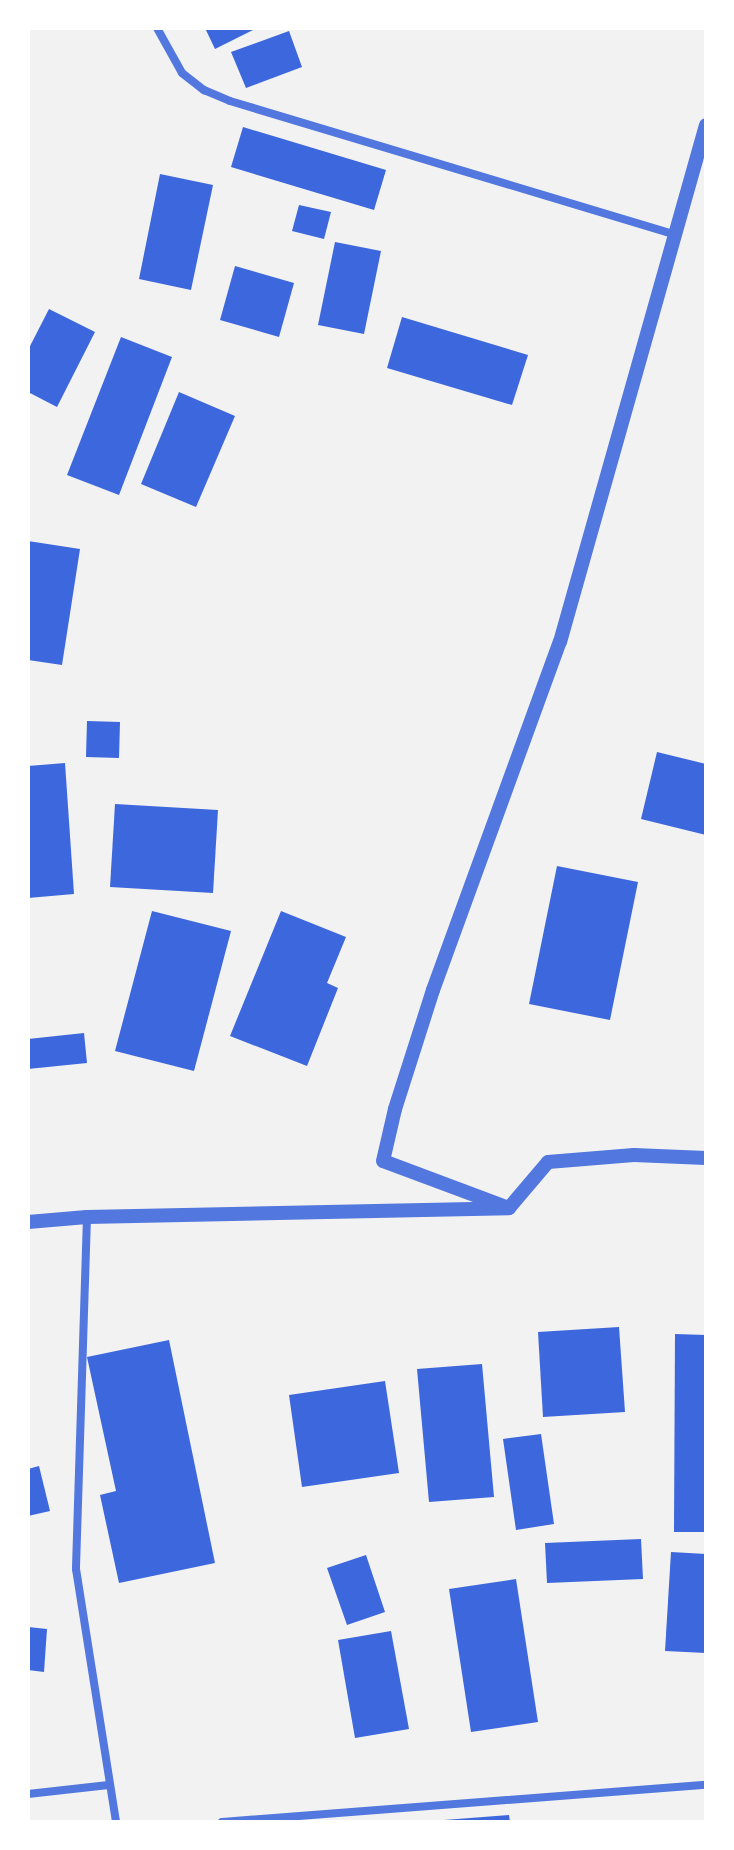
<!DOCTYPE html>
<html>
<head>
<meta charset="utf-8">
<style>
  body { margin:0 }
  #map { position:relative; width:734px; height:1850px; overflow:hidden; background:#f2f2f2; font-family:Cabin,sans-serif }
  div>[style] { position:absolute }
  [style*='--x'] { left:calc(var(--x)*1px); top:calc(var(--y)*1px); width:calc(var(--w)*1px); rotate:calc(var(--a)*1deg) }
  .building>* { inset:0; background:#3d67dc }
  .minor>* { height:8px; margin:-4px; padding:0 4px; transform-origin:4px; border-radius:4px; background:#5277de }
  .tertiary>* { height:14px; margin:-7px; padding:0 7px; transform-origin:7px; border-radius:7px; background:#5277de }
  span { translate:-50% -50%; white-space:nowrap; text-align:center; line-height:1.15; -webkit-text-stroke:6px #fff; paint-order:stroke }
  .frame { position:absolute; inset:0; border:30px solid #fff; pointer-events:none }
</style>
</head>
<body>
<div id="map">
  <div class="building">
    <i style="clip-path:polygon(205px 28px,257px 28px,215px 49px)"></i>
    <i style="clip-path:polygon(289px 31px,302px 67px,246px 88px,231px 52px)"></i>
    <i style="clip-path:polygon(243px 127px,386px 170px,374px 210px,231px 167px)"></i>
    <i style="clip-path:polygon(160px 174px,213px 185px,191px 290px,139px 279px)"></i>
    <i style="clip-path:polygon(299px 205px,331px 212px,324px 239px,292px 231px)"></i>
    <i style="clip-path:polygon(335px 242px,381px 251px,364px 334px,318px 325px)"></i>
    <i style="clip-path:polygon(235px 266px,294px 283px,279px 337px,220px 320px)"></i>
    <i style="clip-path:polygon(49px 309px,95px 332px,57px 407px,28px 392px,28px 350px)"></i>
    <i style="clip-path:polygon(402px 317px,528px 355px,512px 405px,387px 368px)"></i>
    <i style="clip-path:polygon(121px 337px,172px 357px,119px 495px,67px 475px)"></i>
    <i style="clip-path:polygon(179px 392px,235px 416px,196px 507px,141px 484px)"></i>
    <i style="clip-path:polygon(28px 541px,80px 549px,62px 665px,28px 660px)"></i>
    <i style="clip-path:polygon(87px 721px,120px 722px,119px 758px,86px 757px)"></i>
    <i style="clip-path:polygon(657px 752px,706px 764px,706px 835px,641px 819px)"></i>
    <i style="clip-path:polygon(65px 763px,74px 894px,28px 898px,28px 766px)"></i>
    <i style="clip-path:polygon(115px 804px,218px 810px,213px 893px,110px 887px)"></i>
    <i style="clip-path:polygon(557px 866px,638px 882px,610px 1020px,529px 1004px)"></i>
    <i style="clip-path:polygon(152px 911px,231px 931px,194px 1071px,115px 1051px)"></i>
    <i style="clip-path:polygon(281px 911px,346px 937px,327px 983px,338px 988px,307px 1066px,230px 1036px)"></i>
    <i style="clip-path:polygon(84px 1033px,87px 1063px,28px 1069px,28px 1039px)"></i>
    <i style="clip-path:polygon(619px 1327px,625px 1412px,543px 1417px,538px 1332px)"></i>
    <i style="clip-path:polygon(675px 1334px,706px 1335px,706px 1532px,674px 1532px)"></i>
    <i style="clip-path:polygon(169px 1340px,215px 1563px,119px 1583px,100px 1495px,116px 1491px,87px 1357px)"></i>
    <i style="clip-path:polygon(482px 1364px,494px 1497px,429px 1502px,417px 1369px)"></i>
    <i style="clip-path:polygon(385px 1381px,399px 1473px,302px 1487px,289px 1395px)"></i>
    <i style="clip-path:polygon(541px 1434px,554px 1524px,516px 1530px,503px 1439px)"></i>
    <i style="clip-path:polygon(39px 1466px,50px 1511px,28px 1516px,28px 1469px)"></i>
    <i style="clip-path:polygon(641px 1539px,643px 1579px,547px 1583px,545px 1543px)"></i>
    <i style="clip-path:polygon(671px 1552px,706px 1554px,706px 1653px,665px 1651px)"></i>
    <i style="clip-path:polygon(366px 1555px,385px 1612px,347px 1625px,327px 1568px)"></i>
    <i style="clip-path:polygon(516px 1579px,538px 1722px,471px 1732px,449px 1589px)"></i>
    <i style="clip-path:polygon(28px 1627px,47px 1629px,44px 1672px,28px 1670px)"></i>
    <i style="clip-path:polygon(391px 1631px,409px 1729px,355px 1738px,338px 1640px)"></i>
    <i style="clip-path:polygon(509px 1815px,510px 1822px,444px 1822px,444px 1820px)"></i>
  </div>
  <div class="minor">
    <i style="--x:157;--y:28;--w:51;--a:60.9"></i>
    <i style="--x:182;--y:73;--w:28;--a:38"></i>
    <i style="--x:204;--y:90;--w:28;--a:23"></i>
    <i style="--x:230;--y:101;--w:463;--a:16.7"></i>
    <i style="--x:87;--y:1217;--w:352;--a:91.8"></i>
    <i style="--x:76;--y:1569;--w:256;--a:81"></i>
    <i style="--x:28;--y:1794;--w:81;--a:-6.4"></i>
    <i style="--x:222;--y:1822;--w:485;--a:-4.4"></i>
  </div>
  <div class="tertiary">
    <i style="--x:509;--y:1208;--w:134;--a:-159.5"></i>
    <i style="--x:383;--y:1161;--w:53;--a:-77"></i>
    <i style="--x:395;--y:1109;--w:125;--a:-72.3"></i>
    <i style="--x:433;--y:990;--w:370;--a:-70"></i>
    <i style="--x:560;--y:642;--w:537;--a:-74.23"></i>
    <i style="--x:28;--y:1222;--w:59;--a:-4.8"></i>
    <i style="--x:87;--y:1217;--w:422;--a:-1.2"></i>
    <i style="--x:509;--y:1208;--w:60;--a:-49.7"></i>
    <i style="--x:548;--y:1162;--w:86;--a:-4.7"></i>
    <i style="--x:634;--y:1155;--w:72;--a:2.4"></i>
  </div>
  <div class="frame"></div>
</div>
</body>
</html>
